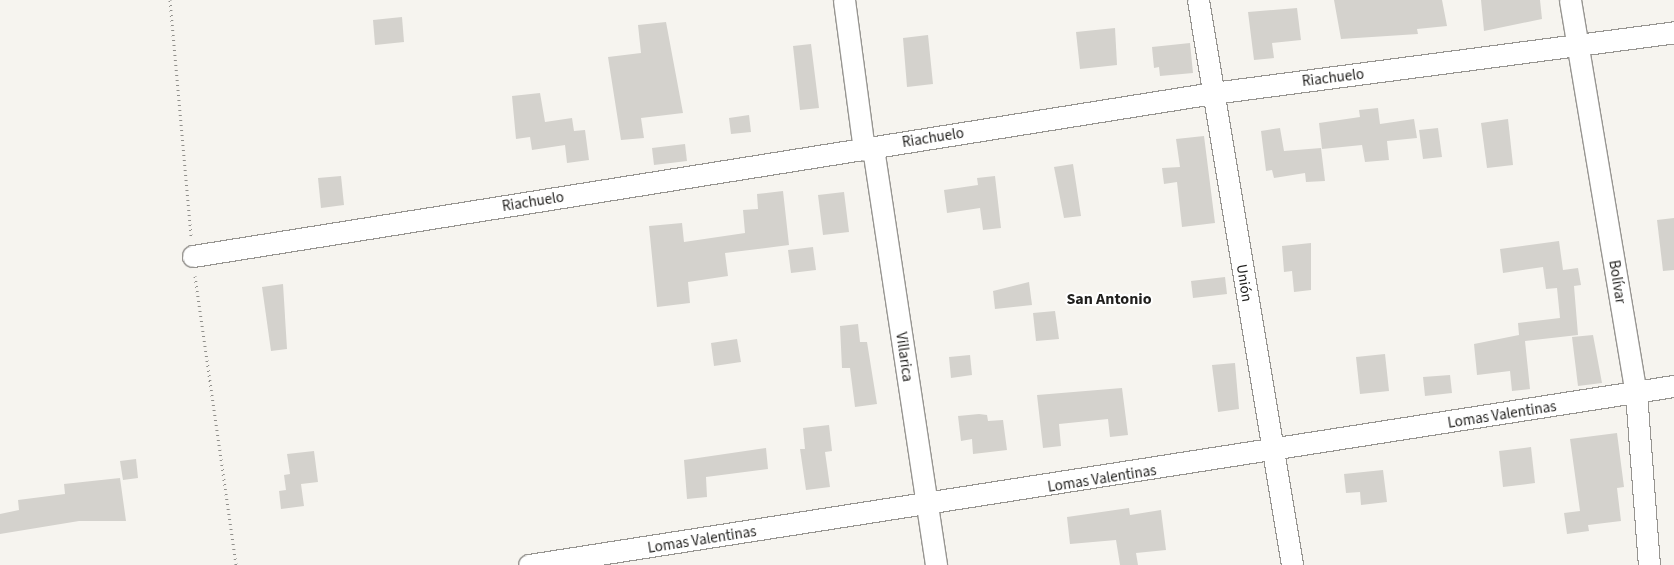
<!DOCTYPE html>
<html>
<head>
<meta charset="utf-8">
<style>
  body { margin:0 }
  #map { position:relative; width:1674px; height:565px; overflow:hidden; background:#f6f4ef; font-family:"Source Sans 3",sans-serif }
  div>[style] { position:absolute }
  [style*='--x'] { left:calc(var(--x)*1px); top:calc(var(--y)*1px); width:calc(var(--w)*1px); rotate:calc(var(--a)*1deg) }
  .building>* { inset:0; background:#d4d2cd }
  .path>* { height:3px; margin-top:-1.5px; transform-origin:0; background:repeating-linear-gradient(90deg,#91908c 0 1px,transparent 0 5px) }
  .roads { filter:drop-shadow(1px 0 #979591) drop-shadow(-1px 0 #979591) drop-shadow(0 1px #979591) drop-shadow(0 -1px #979591) }
  .minor>* { height:21px; margin:-10.5px; padding:0 10.5px; transform-origin:10.5px; border-radius:10.5px; background:#fff }
  span { translate:-50% -50%; white-space:nowrap; text-align:center; line-height:1.15; -webkit-text-stroke:4px #fff; paint-order:stroke }
  .street-label { font-size:15px; color:#201f1d }
  .neighbourhood-label { font-size:16px; color:#201f1d; font-weight:700 }
</style>
</head>
<body>
<div id="map">
  <div class="building">
    <i style="clip-path:polygon(1334px 0,1442px 0,1447px 26px,1417px 29px,1418px 34px,1341px 39px)"></i>
    <i style="clip-path:polygon(1481px 0,1540px 0,1542px 19px,1484px 31px)"></i>
    <i style="clip-path:polygon(1297px 8px,1301px 40px,1272px 43px,1274px 58px,1254px 60px,1248px 12px)"></i>
    <i style="clip-path:polygon(402px 17px,404px 42px,375px 45px,373px 20px)"></i>
    <i style="clip-path:polygon(666px 22px,683px 113px,641px 118px,644px 138px,621px 140px,608px 57px,641px 53px,638px 25px)"></i>
    <i style="clip-path:polygon(1115px 28px,1117px 65px,1080px 69px,1076px 32px)"></i>
    <i style="clip-path:polygon(928px 35px,933px 84px,907px 87px,903px 38px)"></i>
    <i style="clip-path:polygon(1190px 43px,1193px 73px,1160px 76px,1159px 67px,1154px 68px,1152px 47px)"></i>
    <i style="clip-path:polygon(811px 44px,819px 108px,800px 110px,793px 46px)"></i>
    <i style="clip-path:polygon(540px 93px,545px 122px,572px 118px,574px 131px,585px 130px,589px 160px,567px 163px,565px 145px,532px 150px,530px 137px,516px 139px,512px 96px)"></i>
    <i style="clip-path:polygon(1378px 108px,1380px 124px,1414px 119px,1417px 138px,1387px 141px,1389px 160px,1365px 162px,1362px 145px,1322px 149px,1319px 123px,1360px 117px,1359px 110px)"></i>
    <i style="clip-path:polygon(749px 115px,751px 132px,731px 134px,729px 118px)"></i>
    <i style="clip-path:polygon(1508px 119px,1513px 165px,1487px 168px,1481px 123px)"></i>
    <i style="clip-path:polygon(1280px 128px,1284px 151px,1321px 148px,1325px 181px,1306px 182px,1305px 173px,1274px 178px,1272px 170px,1266px 171px,1261px 131px)"></i>
    <i style="clip-path:polygon(1438px 128px,1442px 157px,1423px 159px,1419px 130px)"></i>
    <i style="clip-path:polygon(1204px 136px,1215px 223px,1182px 227px,1177px 182px,1164px 184px,1162px 168px,1180px 167px,1176px 139px)"></i>
    <i style="clip-path:polygon(685px 144px,687px 161px,654px 165px,652px 148px)"></i>
    <i style="clip-path:polygon(1073px 164px,1081px 216px,1064px 218px,1054px 167px)"></i>
    <i style="clip-path:polygon(341px 176px,344px 205px,321px 208px,318px 178px)"></i>
    <i style="clip-path:polygon(995px 176px,1001px 228px,983px 230px,980px 208px,947px 213px,944px 190px,978px 185px,977px 178px)"></i>
    <i style="clip-path:polygon(783px 191px,789px 245px,725px 253px,728px 276px,688px 282px,690px 303px,657px 307px,649px 226px,682px 223px,684px 242px,745px 233px,743px 210px,758px 209px,757px 194px)"></i>
    <i style="clip-path:polygon(844px 192px,849px 232px,823px 235px,818px 195px)"></i>
    <i style="clip-path:polygon(1674px 218px,1674px 270px,1663px 271px,1657px 220px)"></i>
    <i style="clip-path:polygon(1559px 241px,1563px 270px,1578px 268px,1581px 285px,1574px 286px,1578px 335px,1525px 341px,1530px 389px,1512px 391px,1510px 371px,1477px 375px,1474px 344px,1519px 335px,1518px 323px,1560px 318px,1557px 288px,1546px 289px,1543px 267px,1503px 273px,1500px 249px)"></i>
    <i style="clip-path:polygon(1311px 243px,1311px 290px,1294px 292px,1292px 271px,1284px 272px,1282px 246px)"></i>
    <i style="clip-path:polygon(813px 247px,816px 270px,791px 273px,788px 250px)"></i>
    <i style="clip-path:polygon(1225px 277px,1227px 294px,1193px 298px,1191px 281px)"></i>
    <i style="clip-path:polygon(1029px 282px,1032px 305px,995px 309px,993px 291px)"></i>
    <i style="clip-path:polygon(283px 284px,287px 349px,271px 351px,262px 287px)"></i>
    <i style="clip-path:polygon(1055px 311px,1059px 339px,1036px 341px,1033px 313px)"></i>
    <i style="clip-path:polygon(858px 324px,860px 342px,867px 342px,877px 404px,855px 407px,850px 368px,842px 368px,840px 326px)"></i>
    <i style="clip-path:polygon(1593px 335px,1602px 383px,1578px 386px,1572px 337px)"></i>
    <i style="clip-path:polygon(737px 339px,741px 362px,714px 366px,711px 343px)"></i>
    <i style="clip-path:polygon(1385px 354px,1389px 391px,1360px 394px,1356px 357px)"></i>
    <i style="clip-path:polygon(970px 355px,972px 375px,951px 378px,949px 357px)"></i>
    <i style="clip-path:polygon(1235px 363px,1239px 409px,1218px 412px,1212px 365px)"></i>
    <i style="clip-path:polygon(1450px 375px,1452px 393px,1425px 396px,1423px 377px)"></i>
    <i style="clip-path:polygon(1122px 388px,1128px 435px,1110px 437px,1108px 419px,1059px 424px,1061px 446px,1043px 448px,1037px 395px)"></i>
    <i style="clip-path:polygon(979px 414px,987px 415px,988px 421px,1003px 420px,1007px 450px,973px 454px,972px 439px,961px 441px,958px 416px)"></i>
    <i style="clip-path:polygon(829px 425px,832px 451px,825px 452px,830px 487px,806px 490px,800px 449px,805px 449px,803px 428px)"></i>
    <i style="clip-path:polygon(1617px 433px,1624px 487px,1617px 488px,1621px 521px,1588px 525px,1589px 531px,1567px 534px,1564px 513px,1580px 511px,1570px 439px)"></i>
    <i style="clip-path:polygon(1531px 447px,1535px 483px,1503px 487px,1499px 451px)"></i>
    <i style="clip-path:polygon(766px 448px,768px 469px,706px 477px,707px 497px,687px 499px,684px 460px)"></i>
    <i style="clip-path:polygon(314px 451px,318px 482px,301px 484px,304px 506px,281px 509px,279px 491px,286px 490px,284px 475px,290px 474px,287px 454px)"></i>
    <i style="clip-path:polygon(136px 459px,138px 478px,123px 480px,120px 461px)"></i>
    <i style="clip-path:polygon(1383px 470px,1387px 502px,1361px 505px,1360px 492px,1346px 493px,1344px 474px)"></i>
    <i style="clip-path:polygon(120px 478px,126px 521px,79px 521px,0 534px,0 514px,19px 510px,18px 500px,65px 494px,64px 484px)"></i>
    <i style="clip-path:polygon(1129px 508px,1130px 515px,1161px 510px,1166px 550px,1136px 553px,1138px 565px,1120px 565px,1116px 540px,1070px 544px,1067px 517px)"></i>
  </div>
  <div class="path">
    <i style="--x:170;--y:0;--w:238;--a:84.9"></i>
    <i style="--x:195;--y:276;--w:292;--a:81.9"></i>
  </div>
  <div class="roads">
    <div class="minor">
      <i style="--x:844;--y:0;--w:151;--a:82.4"></i>
      <i style="--x:1198;--y:0;--w:573;--a:80.55"></i>
      <i style="--x:1570;--y:0;--w:399;--a:80.5"></i>
      <i style="--x:1636;--y:393;--w:172;--a:85.7"></i>
      <i style="--x:873;--y:148;--w:422;--a:81.4"></i>
      <i style="--x:193;--y:256;--w:1033;--a:-9.08"></i>
      <i style="--x:1213;--y:93;--w:465;--a:-7.5"></i>
      <i style="--x:529;--y:565;--w:1159;--a:-8.89"></i>
    </div>
  </div>
  <div class="street-label">
    <span style="left:1333px;top:78px;rotate:-7deg">Riachuelo</span>
    <span style="left:933px;top:138px;rotate:-9deg">Riachuelo</span>
    <span style="left:533px;top:202px;rotate:-9deg">Riachuelo</span>
    <span style="left:1617px;top:282px;rotate:81deg">Bolívar</span>
    <span style="left:1244px;top:283px;rotate:81deg">Unión</span>
    <span style="left:904px;top:357px;rotate:82deg">Villarica</span>
    <span style="left:1502px;top:415px;rotate:-9deg">Lomas Valentinas</span>
    <span style="left:1102px;top:479px;rotate:-9deg">Lomas Valentinas</span>
    <span style="left:702px;top:540px;rotate:-9deg">Lomas Valentinas</span>
  </div>
  <div class="neighbourhood-label">
    <span style="left:1109px;top:299px">San Antonio</span>
  </div>
</div>
</body>
</html>
